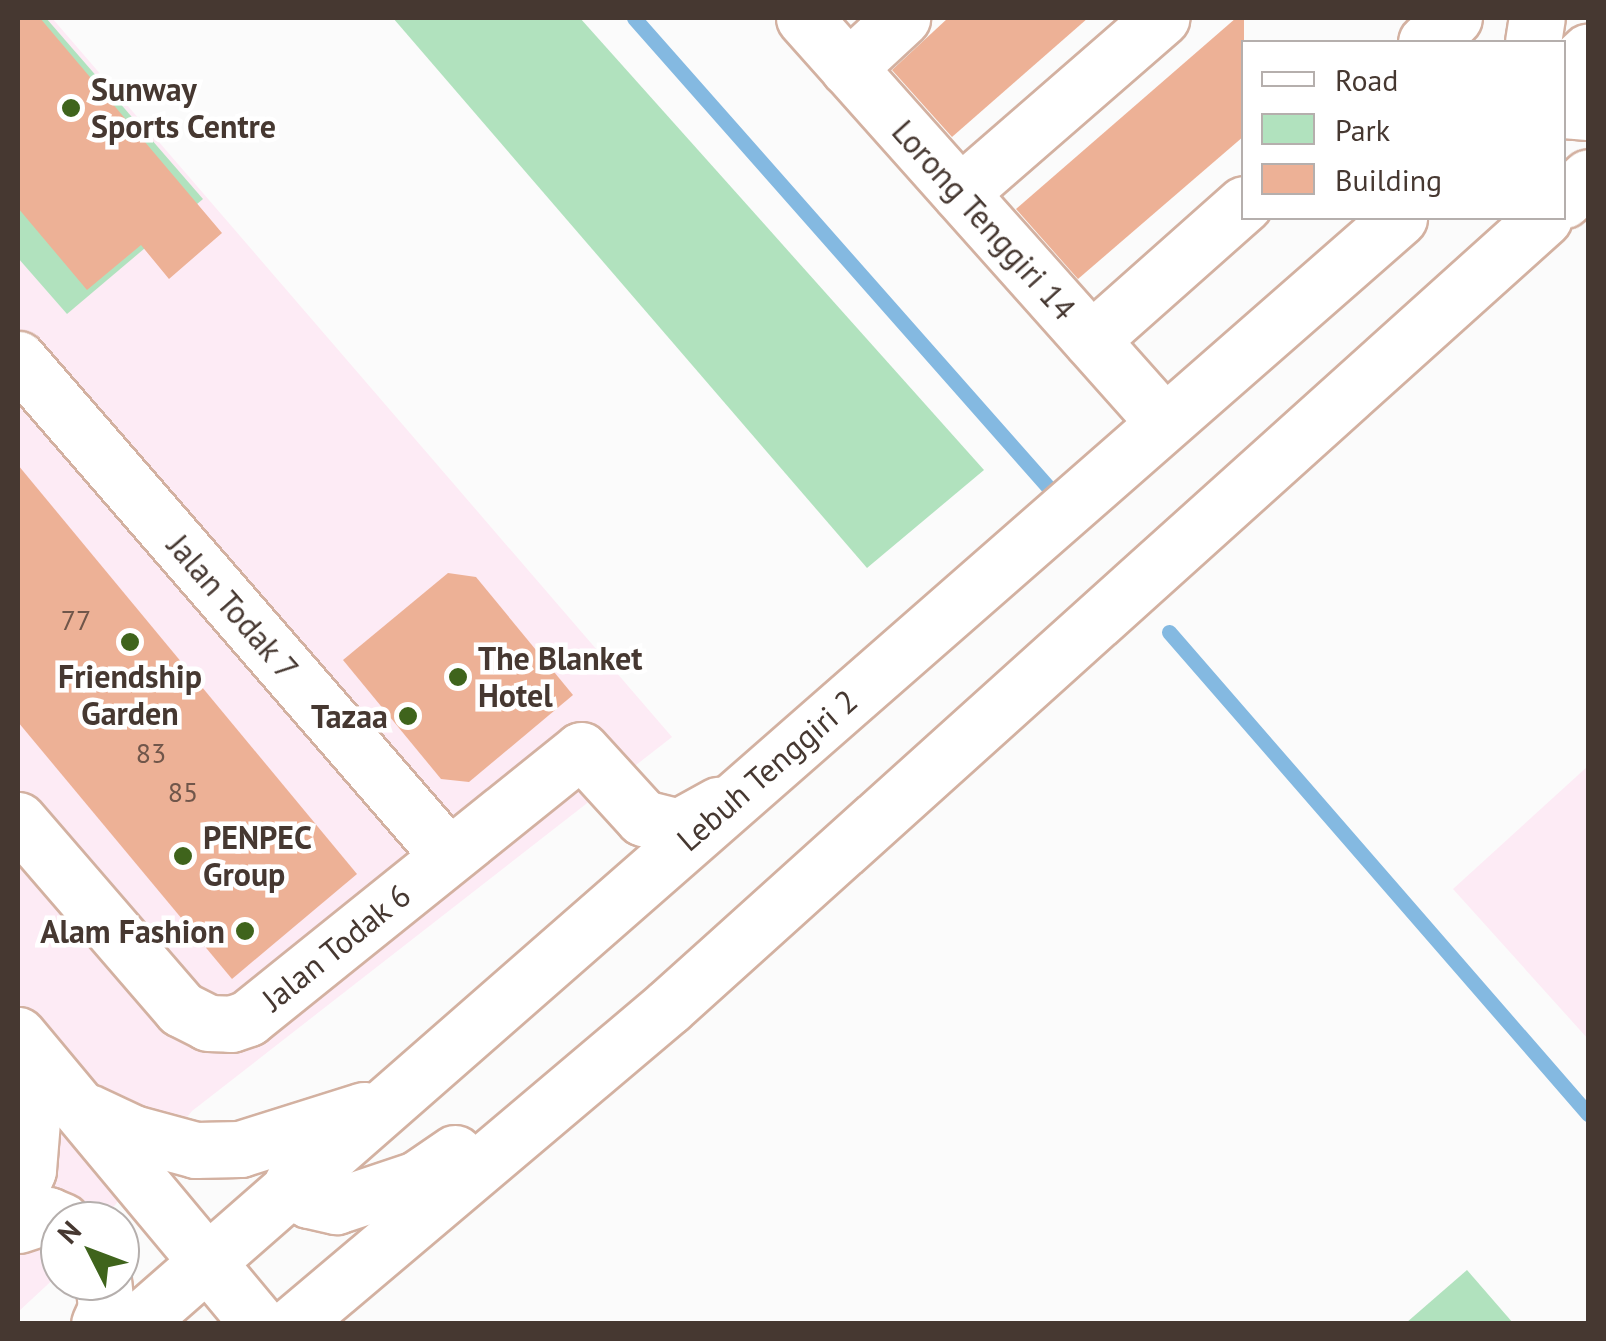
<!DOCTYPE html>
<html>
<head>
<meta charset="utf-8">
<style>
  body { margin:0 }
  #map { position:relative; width:1606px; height:1341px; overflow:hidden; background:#fbfbfb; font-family:"PT Sans",sans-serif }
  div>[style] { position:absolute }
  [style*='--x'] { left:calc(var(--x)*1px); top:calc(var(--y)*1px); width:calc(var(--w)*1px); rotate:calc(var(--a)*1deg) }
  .commercial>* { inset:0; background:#fdebf5 }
  .green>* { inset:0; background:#b1e2be }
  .stream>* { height:15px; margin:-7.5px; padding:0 7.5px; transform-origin:7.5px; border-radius:7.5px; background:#84b9e1 }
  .building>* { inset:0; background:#edb196 }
  .roads { filter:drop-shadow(2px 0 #d3b1a1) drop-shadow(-2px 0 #d3b1a1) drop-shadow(0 2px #d3b1a1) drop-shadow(0 -2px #d3b1a1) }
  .minor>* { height:55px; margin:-27.5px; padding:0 27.5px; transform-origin:27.5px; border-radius:27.5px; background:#fff }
  .dots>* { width:28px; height:28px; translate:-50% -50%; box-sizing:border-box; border:5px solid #fff; border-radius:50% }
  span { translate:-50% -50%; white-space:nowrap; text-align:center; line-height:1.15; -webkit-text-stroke:9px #fff; paint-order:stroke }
  .number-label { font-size:28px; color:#70564a }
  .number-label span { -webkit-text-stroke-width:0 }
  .poi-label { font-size:32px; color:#463831; font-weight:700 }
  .left { translate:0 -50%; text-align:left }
  .right { translate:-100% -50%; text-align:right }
  .street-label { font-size:32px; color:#463831 }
  .frame { position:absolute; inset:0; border:20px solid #463831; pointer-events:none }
  .legend { position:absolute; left:1241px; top:40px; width:325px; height:180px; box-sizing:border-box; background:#fff; border:2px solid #b5afad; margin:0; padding:12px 18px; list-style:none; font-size:30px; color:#463831 }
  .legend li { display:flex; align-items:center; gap:20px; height:50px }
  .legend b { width:50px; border:2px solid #b5afad }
  .north { position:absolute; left:40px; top:1201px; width:100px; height:100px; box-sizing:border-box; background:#fff; border:2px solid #b5afad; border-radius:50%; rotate:312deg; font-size:28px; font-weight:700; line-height:40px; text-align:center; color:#463831 }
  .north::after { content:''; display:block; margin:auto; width:35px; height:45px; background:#3f641c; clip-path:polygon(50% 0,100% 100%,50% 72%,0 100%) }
</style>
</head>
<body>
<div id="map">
  <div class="commercial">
    <i style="clip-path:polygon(18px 18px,52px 18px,672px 737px,192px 1111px,102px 1221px,60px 1221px,60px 1273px,18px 1312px)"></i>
    <i style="clip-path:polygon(1588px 766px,1588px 1039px,1453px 889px)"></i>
  </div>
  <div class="green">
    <i style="clip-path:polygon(18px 18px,46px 18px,203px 199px,67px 314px,18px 258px)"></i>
    <i style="clip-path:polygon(393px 18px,580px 18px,984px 470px,867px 568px)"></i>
    <i style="clip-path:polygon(1467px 1270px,1513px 1323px,1406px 1323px)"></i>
  </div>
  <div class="stream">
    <i style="--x:634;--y:18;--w:627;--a:48.56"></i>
    <i style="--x:1169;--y:632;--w:639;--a:49"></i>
  </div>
  <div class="building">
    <i style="clip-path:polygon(18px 18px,40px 18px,222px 233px,169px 279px,141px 245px,87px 290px,18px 208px)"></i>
    <i style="clip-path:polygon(948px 18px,1088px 18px,952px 137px,892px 70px)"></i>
    <i style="clip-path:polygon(1236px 18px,1244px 18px,1244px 136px,1078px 279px,1016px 209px)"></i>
    <i style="clip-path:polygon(18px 465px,357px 874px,232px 979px,18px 722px)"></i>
    <i style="clip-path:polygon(448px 573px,476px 577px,573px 695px,469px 782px,441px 779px,343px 660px)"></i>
  </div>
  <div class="roads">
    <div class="minor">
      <i style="--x:804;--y:18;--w:541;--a:48.3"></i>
      <i style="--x:1426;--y:42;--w:37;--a:-41"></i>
      <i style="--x:1533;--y:42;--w:24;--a:-81"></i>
      <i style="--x:848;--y:68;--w:74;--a:-42.8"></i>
      <i style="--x:1564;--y:74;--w:33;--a:-43"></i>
      <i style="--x:1564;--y:110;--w:24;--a:5"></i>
      <i style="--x:960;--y:193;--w:267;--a:-41"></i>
      <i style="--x:1564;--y:200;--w:33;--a:-43"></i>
      <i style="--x:1091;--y:340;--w:205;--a:-41.6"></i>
      <i style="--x:18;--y:359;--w:656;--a:49.08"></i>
      <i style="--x:18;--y:820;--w:250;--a:49.2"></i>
      <i style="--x:181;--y:1009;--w:30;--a:27"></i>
      <i style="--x:208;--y:1023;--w:23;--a:2"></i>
      <i style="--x:231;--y:1024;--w:18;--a:-19"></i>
      <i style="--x:248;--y:1018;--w:427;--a:-38.8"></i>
      <i style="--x:581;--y:750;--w:92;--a:47.6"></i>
      <i style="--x:643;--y:818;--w:36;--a:14"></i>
      <i style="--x:678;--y:827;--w:46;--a:-28.8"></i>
      <i style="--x:18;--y:1035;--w:376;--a:50.2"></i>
      <i style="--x:18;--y:1074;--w:49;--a:73.4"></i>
      <i style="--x:32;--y:1121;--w:49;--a:94.7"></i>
      <i style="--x:28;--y:1170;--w:25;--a:113"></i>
      <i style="--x:88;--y:1112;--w:50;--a:25"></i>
      <i style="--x:133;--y:1133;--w:65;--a:15.1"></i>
      <i style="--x:196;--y:1150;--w:44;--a:-1.3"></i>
      <i style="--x:240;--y:1149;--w:130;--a:-17.5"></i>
      <i style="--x:292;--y:1183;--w:24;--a:45"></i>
      <i style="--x:309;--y:1200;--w:28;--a:13"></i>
      <i style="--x:336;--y:1206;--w:85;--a:-18.4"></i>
      <i style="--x:417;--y:1179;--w:46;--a:-34.4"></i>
      <i style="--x:18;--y:1225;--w:32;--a:-18"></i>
      <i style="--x:48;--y:1215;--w:15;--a:23"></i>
      <i style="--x:99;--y:1324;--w:17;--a:-66"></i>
      <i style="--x:106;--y:1308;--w:27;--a:-96"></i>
      <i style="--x:136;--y:1324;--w:1679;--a:-41.21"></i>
      <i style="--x:293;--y:1324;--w:491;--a:-40.2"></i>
      <i style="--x:668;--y:1007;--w:1179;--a:-42.01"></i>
    </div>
  </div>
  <div class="dots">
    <i style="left:71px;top:108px;background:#3f641c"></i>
    <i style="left:130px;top:642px;background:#3f641c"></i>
    <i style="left:458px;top:677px;background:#3f641c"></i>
    <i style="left:408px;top:716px;background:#3f641c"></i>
    <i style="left:183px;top:856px;background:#3f641c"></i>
    <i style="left:245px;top:931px;background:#3f641c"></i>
  </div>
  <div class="number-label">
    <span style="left:76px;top:620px">77</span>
    <span style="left:151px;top:753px">83</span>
    <span style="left:183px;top:792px">85</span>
  </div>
  <div class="poi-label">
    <span class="left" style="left:91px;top:108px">Sunway<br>Sports Centre</span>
    <span class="left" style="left:478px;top:677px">The Blanket<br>Hotel</span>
    <span style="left:130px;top:695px">Friendship<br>Garden</span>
    <span class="right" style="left:388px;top:716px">Tazaa</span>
    <span class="left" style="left:203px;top:856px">PENPEC<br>Group</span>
    <span class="right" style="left:225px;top:931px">Alam Fashion</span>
  </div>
  <div class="street-label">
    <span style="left:984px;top:220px;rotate:48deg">Lorong Tenggiri 14</span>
    <span style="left:233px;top:607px;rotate:49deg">Jalan Todak 7</span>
    <span style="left:767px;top:770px;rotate:-41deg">Lebuh Tenggiri 2</span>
    <span style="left:336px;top:947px;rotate:-39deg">Jalan Todak 6</span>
  </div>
  <div class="frame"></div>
  <ul class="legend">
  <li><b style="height:12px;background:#fff"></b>Road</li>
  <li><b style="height:28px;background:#b1e2be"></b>Park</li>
  <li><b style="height:28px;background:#edb196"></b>Building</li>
  </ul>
  <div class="north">N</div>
</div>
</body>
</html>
